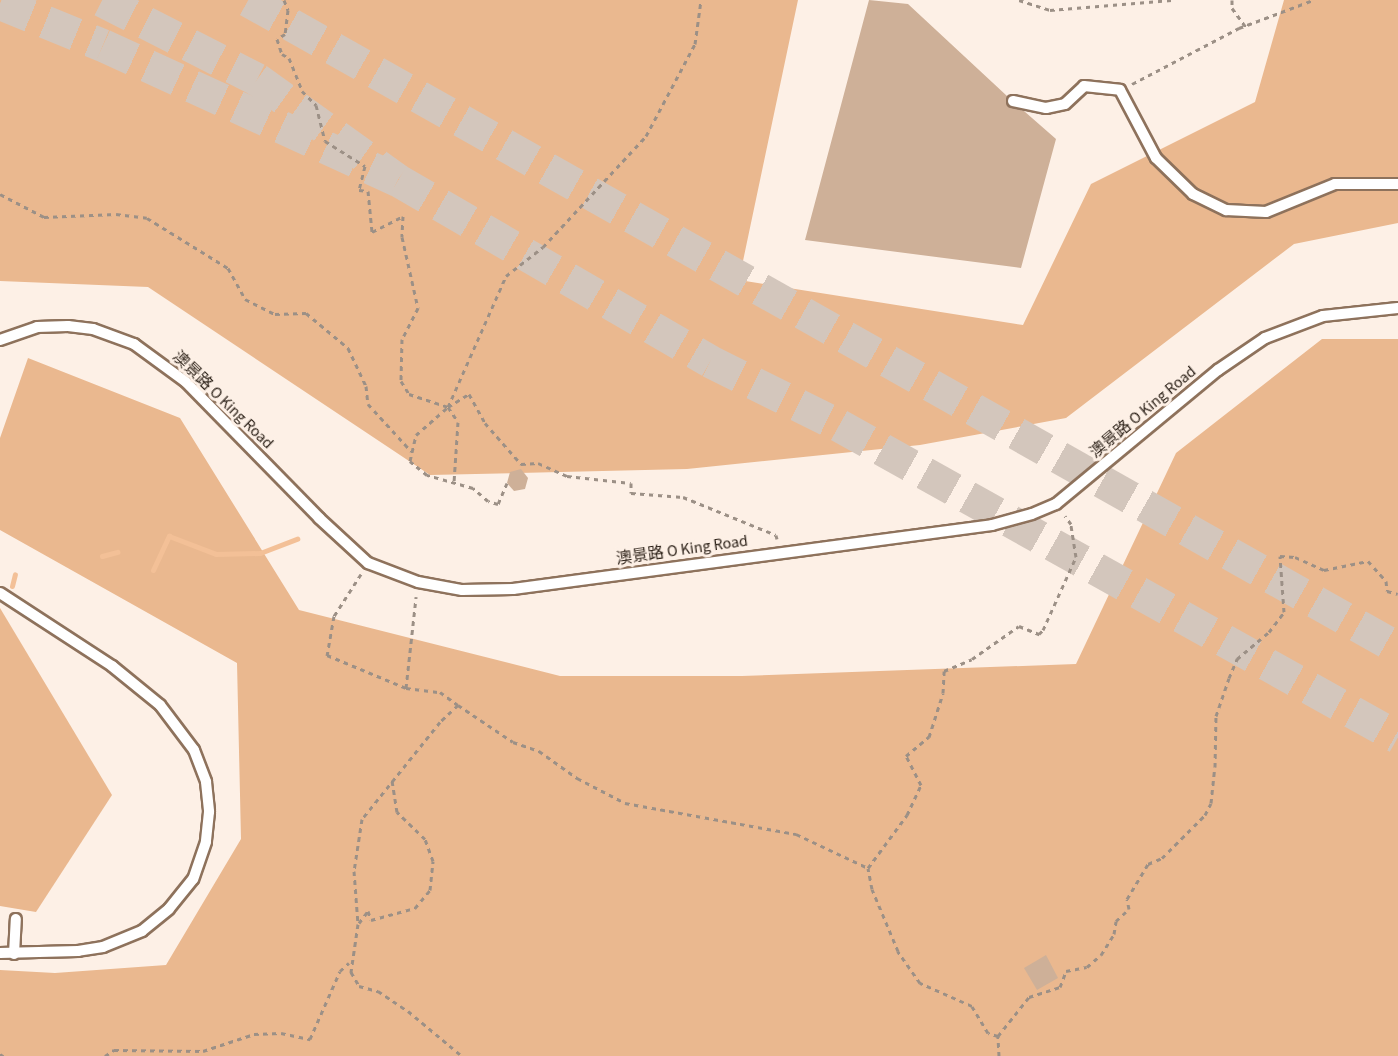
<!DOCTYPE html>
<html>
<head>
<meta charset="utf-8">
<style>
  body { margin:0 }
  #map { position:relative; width:1398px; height:1056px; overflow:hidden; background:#fdf0e6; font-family:"Source Sans 3","Noto Sans TC",sans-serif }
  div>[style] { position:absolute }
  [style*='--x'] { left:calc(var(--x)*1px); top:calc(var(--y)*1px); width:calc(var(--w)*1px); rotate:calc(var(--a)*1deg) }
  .forest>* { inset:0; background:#eab88f }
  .stream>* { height:5px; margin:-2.5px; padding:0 2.5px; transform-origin:2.5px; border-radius:2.5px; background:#f3c097 }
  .building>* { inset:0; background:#ceb098 }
  .trunk-tunnel>* { height:33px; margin-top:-16.5px; transform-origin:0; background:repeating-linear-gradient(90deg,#d3c6bc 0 33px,transparent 0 49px) }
  .motorway-tunnel>* { height:33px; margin-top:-16.5px; transform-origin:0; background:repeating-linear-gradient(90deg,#d3c6bc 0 33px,transparent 0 49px) }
  .path>* { height:3px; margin-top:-1.5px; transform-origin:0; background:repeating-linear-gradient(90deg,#9c9086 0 4.5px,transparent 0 9px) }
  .roads { filter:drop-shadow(2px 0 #8e725c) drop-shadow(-2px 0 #8e725c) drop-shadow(0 2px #8e725c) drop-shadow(0 -2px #8e725c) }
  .service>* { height:10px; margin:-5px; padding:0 5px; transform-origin:5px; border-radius:5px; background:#fff }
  span { translate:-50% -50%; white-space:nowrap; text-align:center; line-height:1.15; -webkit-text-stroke:6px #fdf0e6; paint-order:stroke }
  .street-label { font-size:16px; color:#291e15 }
</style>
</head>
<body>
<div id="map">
  <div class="forest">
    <i style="clip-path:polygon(0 0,798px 0,739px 280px,1023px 325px,1091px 184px,1255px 102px,1284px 0,1398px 0,1398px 223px,1294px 244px,1066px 418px,920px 445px,687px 469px,430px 475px,148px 287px,0 281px)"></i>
    <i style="clip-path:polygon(1322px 339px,1398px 339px,1398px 1056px,0 1056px,0 970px,55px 973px,166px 965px,241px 839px,237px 663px,0 530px,0 438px,28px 358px,180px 418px,299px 610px,560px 676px,742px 676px,1076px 664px,1176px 453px)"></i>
    <i style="clip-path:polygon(0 608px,112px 795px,36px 912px,0 906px)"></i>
  </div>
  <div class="stream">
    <i style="--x:102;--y:556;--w:16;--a:-15"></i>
    <i style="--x:153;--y:570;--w:38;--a:-65"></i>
    <i style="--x:169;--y:536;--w:50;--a:21"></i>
    <i style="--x:216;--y:554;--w:44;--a:-1.3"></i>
    <i style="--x:260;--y:553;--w:40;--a:-21"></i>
    <i style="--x:12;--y:586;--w:12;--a:-76"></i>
  </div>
  <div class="building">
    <i style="clip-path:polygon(869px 0,908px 4px,1007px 96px,1008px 106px,1024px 111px,1056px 139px,1021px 268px,805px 240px)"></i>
    <i style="clip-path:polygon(521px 469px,528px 478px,525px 489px,514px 491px,507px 483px,510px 472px)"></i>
    <i style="clip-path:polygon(1046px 955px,1058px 978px,1037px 990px,1024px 968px)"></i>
  </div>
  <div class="trunk-tunnel">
    <i style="--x:102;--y:0;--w:174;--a:27"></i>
    <i style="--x:257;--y:79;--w:173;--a:35.6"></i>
    <i style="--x:398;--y:180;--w:361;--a:30.1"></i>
    <i style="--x:710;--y:361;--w:144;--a:26.4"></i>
    <i style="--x:839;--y:425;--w:640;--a:29.17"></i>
    <i style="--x:248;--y:0;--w:1320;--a:29.4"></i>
  </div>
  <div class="motorway-tunnel">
    <i style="--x:0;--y:3;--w:111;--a:22.2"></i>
    <i style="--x:103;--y:45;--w:324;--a:24.6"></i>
  </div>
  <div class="path">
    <i style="--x:284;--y:0;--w:11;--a:68"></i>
    <i style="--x:288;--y:10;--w:24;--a:97"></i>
    <i style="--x:285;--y:34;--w:9;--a:148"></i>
    <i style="--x:277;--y:39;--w:16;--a:72"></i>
    <i style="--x:282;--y:54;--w:8;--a:30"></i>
    <i style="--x:289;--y:58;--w:35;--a:68"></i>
    <i style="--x:302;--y:91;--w:20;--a:45"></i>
    <i style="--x:316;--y:105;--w:37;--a:76"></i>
    <i style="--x:325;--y:141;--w:47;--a:32"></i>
    <i style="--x:365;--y:166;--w:25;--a:104"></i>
    <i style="--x:359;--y:190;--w:9;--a:6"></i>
    <i style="--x:368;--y:191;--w:41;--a:84.4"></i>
    <i style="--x:372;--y:232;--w:35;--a:-27"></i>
    <i style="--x:403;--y:216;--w:21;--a:93"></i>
    <i style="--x:402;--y:237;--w:73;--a:77.3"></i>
    <i style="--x:418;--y:308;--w:35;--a:117"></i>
    <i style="--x:402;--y:339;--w:42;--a:91.4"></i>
    <i style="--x:401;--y:381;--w:15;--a:58"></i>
    <i style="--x:409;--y:394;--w:41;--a:18.4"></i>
    <i style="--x:448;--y:407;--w:25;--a:-32"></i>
    <i style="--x:469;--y:394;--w:33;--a:61"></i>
    <i style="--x:485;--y:423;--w:55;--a:48.7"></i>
    <i style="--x:521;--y:464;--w:17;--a:-3"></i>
    <i style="--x:538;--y:463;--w:32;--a:24"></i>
    <i style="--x:567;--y:476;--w:64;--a:6.2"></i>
    <i style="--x:631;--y:483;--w:10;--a:90"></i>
    <i style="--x:631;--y:493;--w:52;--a:4.4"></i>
    <i style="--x:683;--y:497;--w:100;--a:22.2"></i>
    <i style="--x:776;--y:535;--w:4;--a:76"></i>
    <i style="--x:1019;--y:0;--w:33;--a:18"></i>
    <i style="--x:1050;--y:10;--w:122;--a:-4.7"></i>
    <i style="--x:1232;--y:0;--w:8;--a:90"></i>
    <i style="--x:1232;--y:8;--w:24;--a:54"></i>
    <i style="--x:1132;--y:84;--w:121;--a:-27.6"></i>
    <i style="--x:1239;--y:28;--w:79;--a:-20.7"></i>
    <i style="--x:0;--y:194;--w:50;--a:27.6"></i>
    <i style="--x:44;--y:217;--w:72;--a:-2.4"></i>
    <i style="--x:116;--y:214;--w:31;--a:7"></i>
    <i style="--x:147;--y:218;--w:95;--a:31.7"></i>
    <i style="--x:228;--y:268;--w:35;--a:61"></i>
    <i style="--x:245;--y:299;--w:34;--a:27"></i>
    <i style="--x:275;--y:314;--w:31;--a:-2"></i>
    <i style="--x:306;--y:313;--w:55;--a:39.8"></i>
    <i style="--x:348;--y:348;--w:42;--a:64.7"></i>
    <i style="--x:366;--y:386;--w:18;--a:84"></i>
    <i style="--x:368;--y:404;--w:64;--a:47.5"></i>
    <i style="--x:448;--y:407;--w:18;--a:56"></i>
    <i style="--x:458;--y:422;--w:60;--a:93.8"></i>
    <i style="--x:507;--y:483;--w:23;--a:113"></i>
    <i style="--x:498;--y:504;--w:10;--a:-163"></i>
    <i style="--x:488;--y:501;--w:20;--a:-139"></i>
    <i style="--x:473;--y:488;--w:48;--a:-164.2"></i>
    <i style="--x:427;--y:475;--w:22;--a:-141"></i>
    <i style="--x:410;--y:461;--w:27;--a:-77"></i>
    <i style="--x:416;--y:435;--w:43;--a:-41.2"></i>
    <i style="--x:448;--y:407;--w:143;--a:-66.1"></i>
    <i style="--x:506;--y:276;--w:47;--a:-38.1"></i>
    <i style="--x:543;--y:247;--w:151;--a:-47.1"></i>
    <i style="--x:646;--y:136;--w:104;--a:-62"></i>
    <i style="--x:695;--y:44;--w:44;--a:-82.2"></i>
    <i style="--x:361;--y:574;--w:50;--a:122.7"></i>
    <i style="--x:334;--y:616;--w:40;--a:100"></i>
    <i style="--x:327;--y:655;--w:86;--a:22.7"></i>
    <i style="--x:406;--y:688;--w:34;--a:7"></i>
    <i style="--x:440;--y:692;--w:22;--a:36"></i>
    <i style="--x:458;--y:705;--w:25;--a:137"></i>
    <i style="--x:440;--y:722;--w:124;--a:128.8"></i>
    <i style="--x:362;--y:819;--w:53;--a:98.7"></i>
    <i style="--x:354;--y:871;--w:53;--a:85.7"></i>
    <i style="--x:358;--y:924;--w:49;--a:98.3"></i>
    <i style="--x:351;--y:972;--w:16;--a:60"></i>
    <i style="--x:359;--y:986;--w:20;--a:15"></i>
    <i style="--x:378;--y:991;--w:36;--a:34"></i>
    <i style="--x:408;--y:1011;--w:70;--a:39.8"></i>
    <i style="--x:406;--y:688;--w:92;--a:-83.7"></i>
    <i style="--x:458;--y:705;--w:66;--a:33.9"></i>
    <i style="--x:513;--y:742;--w:28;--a:19"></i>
    <i style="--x:539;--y:751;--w:47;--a:35.4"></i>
    <i style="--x:577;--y:778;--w:54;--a:27.5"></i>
    <i style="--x:625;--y:803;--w:174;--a:10.3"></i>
    <i style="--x:796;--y:834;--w:80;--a:25.3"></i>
    <i style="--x:359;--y:923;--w:15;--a:-53"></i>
    <i style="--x:368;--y:911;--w:9;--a:72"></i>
    <i style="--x:371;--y:920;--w:46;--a:-15.3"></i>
    <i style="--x:415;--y:908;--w:23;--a:-50"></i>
    <i style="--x:430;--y:890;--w:29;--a:-84"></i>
    <i style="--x:433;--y:861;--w:23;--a:-110"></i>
    <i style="--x:425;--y:839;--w:39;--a:-136"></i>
    <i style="--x:397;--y:812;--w:31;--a:-99"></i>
    <i style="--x:998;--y:1036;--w:10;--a:-163"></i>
    <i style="--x:988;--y:1033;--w:31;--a:-121"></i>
    <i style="--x:972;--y:1006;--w:57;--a:-156.1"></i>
    <i style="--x:920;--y:983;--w:39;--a:-125"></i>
    <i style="--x:898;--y:951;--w:67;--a:-112.8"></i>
    <i style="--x:872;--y:889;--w:21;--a:-101"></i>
    <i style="--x:868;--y:868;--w:66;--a:-53.7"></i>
    <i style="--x:907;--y:815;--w:33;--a:-65"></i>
    <i style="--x:921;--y:785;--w:33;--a:-117"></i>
    <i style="--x:906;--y:756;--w:30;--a:-40"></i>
    <i style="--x:929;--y:737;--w:46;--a:-72.3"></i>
    <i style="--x:943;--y:693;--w:22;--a:-87"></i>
    <i style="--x:944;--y:671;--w:30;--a:-23"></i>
    <i style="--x:972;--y:659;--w:57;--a:-35.1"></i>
    <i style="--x:1019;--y:626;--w:22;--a:22"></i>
    <i style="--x:1039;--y:634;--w:6;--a:-45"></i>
    <i style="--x:1043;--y:630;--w:80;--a:-65.7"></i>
    <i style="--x:1076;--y:557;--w:33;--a:-99"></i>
    <i style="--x:1071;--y:524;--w:10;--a:-127"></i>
    <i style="--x:0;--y:1054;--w:4;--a:34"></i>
    <i style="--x:105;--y:1056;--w:11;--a:-34"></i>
    <i style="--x:114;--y:1050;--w:89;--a:0.6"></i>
    <i style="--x:203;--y:1051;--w:54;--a:-18.4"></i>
    <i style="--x:254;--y:1034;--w:27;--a:-2"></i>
    <i style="--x:281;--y:1033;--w:30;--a:12"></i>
    <i style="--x:310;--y:1039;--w:74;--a:-66.2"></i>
    <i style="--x:340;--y:971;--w:12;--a:-42"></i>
    <i style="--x:999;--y:1056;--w:20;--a:-93"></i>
    <i style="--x:998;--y:1036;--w:50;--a:-51.5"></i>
    <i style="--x:1029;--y:997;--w:33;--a:-18"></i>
    <i style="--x:1060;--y:987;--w:17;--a:-69"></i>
    <i style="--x:1066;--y:971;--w:21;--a:-11"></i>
    <i style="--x:1087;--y:967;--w:18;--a:-41"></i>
    <i style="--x:1101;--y:955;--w:25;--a:-58"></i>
    <i style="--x:1114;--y:934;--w:13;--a:-81"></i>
    <i style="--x:1116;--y:921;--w:18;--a:-43"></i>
    <i style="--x:1129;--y:909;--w:10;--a:-101"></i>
    <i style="--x:1127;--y:899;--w:41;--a:-59"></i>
    <i style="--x:1148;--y:864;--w:15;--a:-23"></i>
    <i style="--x:1162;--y:858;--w:61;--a:-45"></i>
    <i style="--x:1205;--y:815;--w:13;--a:-63"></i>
    <i style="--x:1211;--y:803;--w:36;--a:-84"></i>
    <i style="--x:1215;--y:767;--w:51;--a:-88.9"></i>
    <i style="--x:1216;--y:716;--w:40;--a:-71.1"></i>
    <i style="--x:1229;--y:678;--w:21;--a:-67"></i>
    <i style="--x:1237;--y:659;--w:42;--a:-40.2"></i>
    <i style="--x:1269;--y:632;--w:25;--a:-53"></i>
    <i style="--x:1284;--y:612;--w:56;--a:-94.1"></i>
    <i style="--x:1280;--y:556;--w:15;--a:4"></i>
    <i style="--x:1295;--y:557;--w:32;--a:24"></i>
    <i style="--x:1324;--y:570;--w:45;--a:-11.6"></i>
    <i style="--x:1368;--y:561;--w:27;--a:48"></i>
    <i style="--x:1386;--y:581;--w:10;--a:84"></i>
    <i style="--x:1387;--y:591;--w:11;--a:15"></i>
  </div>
  <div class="roads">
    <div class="service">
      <i style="--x:1013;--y:101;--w:34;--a:12"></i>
      <i style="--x:1046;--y:108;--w:19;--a:-12"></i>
      <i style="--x:1065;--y:104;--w:26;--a:-43"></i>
      <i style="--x:1084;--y:86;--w:36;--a:6"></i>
      <i style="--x:1120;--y:90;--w:77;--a:62.1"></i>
      <i style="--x:1156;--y:158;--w:52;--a:44.2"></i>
      <i style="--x:1193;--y:194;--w:37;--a:26"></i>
      <i style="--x:1226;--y:210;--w:40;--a:2.9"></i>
      <i style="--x:1266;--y:212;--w:74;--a:-22.1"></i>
      <i style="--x:1335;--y:184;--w:63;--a:0"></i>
      <i style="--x:0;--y:340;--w:39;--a:-19"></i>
      <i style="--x:37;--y:327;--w:31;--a:-2"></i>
      <i style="--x:68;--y:326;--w:25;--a:7"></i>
      <i style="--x:93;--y:329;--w:44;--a:20.1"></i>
      <i style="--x:134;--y:344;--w:64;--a:36.2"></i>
      <i style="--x:186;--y:382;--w:190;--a:45.6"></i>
      <i style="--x:319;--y:518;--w:67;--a:42.6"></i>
      <i style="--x:368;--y:563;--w:53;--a:20.8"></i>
      <i style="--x:418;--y:582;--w:45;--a:10.3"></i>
      <i style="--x:462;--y:590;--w:51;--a:-1.1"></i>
      <i style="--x:513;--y:589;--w:483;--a:-7.6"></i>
      <i style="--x:992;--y:525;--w:41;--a:-15.4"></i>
      <i style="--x:1032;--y:514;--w:26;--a:-23"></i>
      <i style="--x:1056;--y:504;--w:210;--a:-39.6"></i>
      <i style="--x:1218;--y:370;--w:57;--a:-34.2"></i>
      <i style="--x:1265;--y:338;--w:62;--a:-20.8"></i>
      <i style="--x:1323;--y:316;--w:75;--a:-6.1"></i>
      <i style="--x:0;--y:593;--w:134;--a:33.1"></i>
      <i style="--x:112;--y:666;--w:62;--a:39.1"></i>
      <i style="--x:160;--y:705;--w:56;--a:52.9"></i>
      <i style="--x:194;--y:750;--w:34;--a:69"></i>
      <i style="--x:206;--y:782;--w:30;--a:84"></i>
      <i style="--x:209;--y:812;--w:30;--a:96"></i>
      <i style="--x:206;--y:842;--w:39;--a:109"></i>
      <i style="--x:193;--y:879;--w:38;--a:129"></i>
      <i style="--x:169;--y:909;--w:35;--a:141"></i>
      <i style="--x:142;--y:931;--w:42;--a:157.7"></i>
      <i style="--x:103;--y:947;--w:25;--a:171"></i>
      <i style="--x:78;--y:951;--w:78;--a:178.5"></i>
      <i style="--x:14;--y:954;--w:35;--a:-87"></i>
    </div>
  </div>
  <div class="street-label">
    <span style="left:223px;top:400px;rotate:44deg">澳景路 O King Road</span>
    <span style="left:1143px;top:412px;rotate:-40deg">澳景路 O King Road</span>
    <span style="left:682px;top:550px;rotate:-8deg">澳景路 O King Road</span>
  </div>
</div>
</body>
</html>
